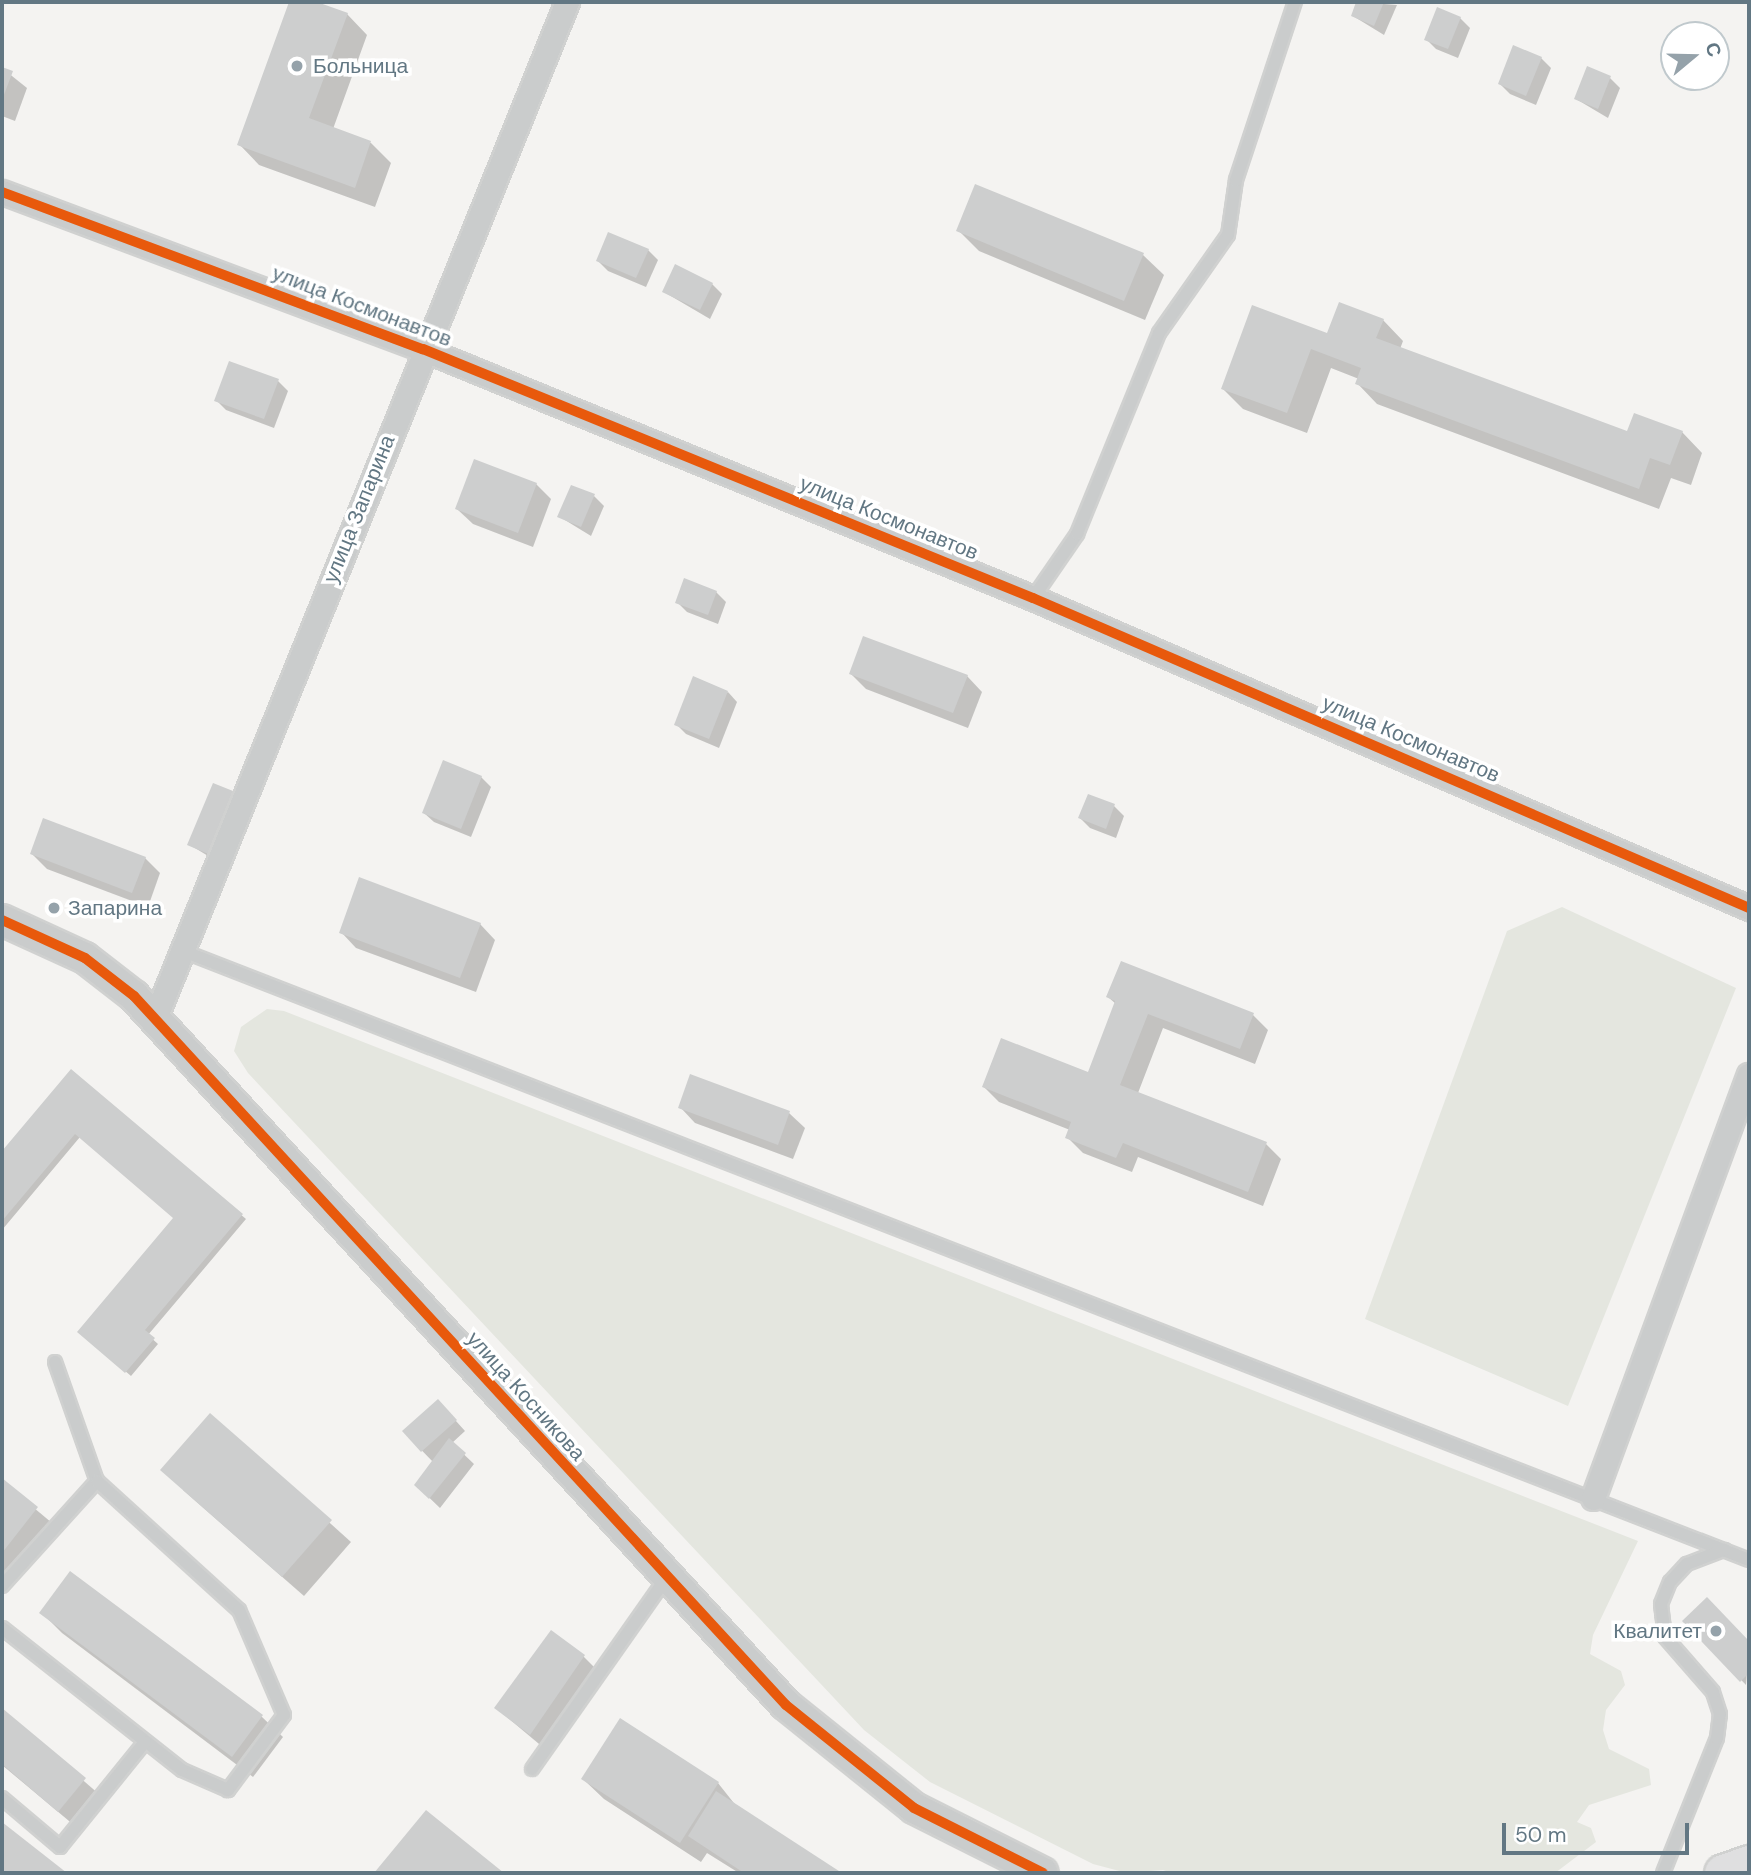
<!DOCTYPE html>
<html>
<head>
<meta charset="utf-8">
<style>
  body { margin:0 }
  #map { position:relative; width:1751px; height:1875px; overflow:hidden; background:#f4f3f1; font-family:"DM Sans",sans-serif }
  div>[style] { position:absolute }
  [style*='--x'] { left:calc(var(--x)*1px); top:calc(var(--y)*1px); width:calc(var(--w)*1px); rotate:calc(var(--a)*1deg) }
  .green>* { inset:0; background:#e4e6df }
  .shadow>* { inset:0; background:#0003 }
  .building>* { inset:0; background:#cdcece }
  .roads { filter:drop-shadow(2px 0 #d0d1d0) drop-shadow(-2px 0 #d0d1d0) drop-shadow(0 2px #d0d1d0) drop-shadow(0 -2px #d0d1d0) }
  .service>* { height:12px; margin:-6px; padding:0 6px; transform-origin:6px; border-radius:6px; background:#cacccc }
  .minor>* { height:23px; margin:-11.5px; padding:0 11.5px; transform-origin:11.5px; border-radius:11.5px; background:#cacccc }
  .tertiary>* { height:30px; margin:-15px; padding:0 15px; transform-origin:15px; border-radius:15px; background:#cacccc }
  .primary>* { height:37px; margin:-18.5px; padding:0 18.5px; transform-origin:18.5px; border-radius:18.5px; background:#dfdfe0 }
  .cycleway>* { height:10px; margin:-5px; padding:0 5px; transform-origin:5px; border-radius:5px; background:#e8590c }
  .dots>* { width:19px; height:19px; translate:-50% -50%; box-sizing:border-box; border:4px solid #fff; border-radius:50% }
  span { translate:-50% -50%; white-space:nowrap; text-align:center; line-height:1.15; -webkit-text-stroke:7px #fff; paint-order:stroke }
  .poi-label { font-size:21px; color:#627783 }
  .left { translate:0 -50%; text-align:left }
  .right { translate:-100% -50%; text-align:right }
  .street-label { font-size:21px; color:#627783 }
  .frame { position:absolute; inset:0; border:4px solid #627783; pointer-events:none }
  .north { position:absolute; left:1660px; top:21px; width:70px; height:70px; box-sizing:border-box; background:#fff; border:2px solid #c0c9cd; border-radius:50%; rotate:71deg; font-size:19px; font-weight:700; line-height:28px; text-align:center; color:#627783 }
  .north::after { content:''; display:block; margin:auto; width:24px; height:32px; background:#95a2aa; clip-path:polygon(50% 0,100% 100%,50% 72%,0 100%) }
  .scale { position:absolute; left:1502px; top:1823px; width:187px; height:32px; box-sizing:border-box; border:4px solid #627783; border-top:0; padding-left:9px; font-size:21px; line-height:24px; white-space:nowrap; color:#627783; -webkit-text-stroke:5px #fff; paint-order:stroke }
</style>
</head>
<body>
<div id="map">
  <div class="green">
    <i style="clip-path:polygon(1562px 907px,1736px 988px,1568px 1406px,1365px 1319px,1507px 931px)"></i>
    <i style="clip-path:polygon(267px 1009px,284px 1011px,1638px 1541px,1593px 1635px,1590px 1654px,1621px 1671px,1625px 1685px,1606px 1710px,1603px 1730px,1609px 1749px,1649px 1769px,1651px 1785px,1589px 1805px,1577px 1822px,1591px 1828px,1596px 1842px,1555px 1873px,1172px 1873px,1163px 1870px,1127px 1873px,1093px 1864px,930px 1782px,864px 1730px,248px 1073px,234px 1051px,241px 1027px)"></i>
  </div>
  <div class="shadow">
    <i style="clip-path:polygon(291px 2px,312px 2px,347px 14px,367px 35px,333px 129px,371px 143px,391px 163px,375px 207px,259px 165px,239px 144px)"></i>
    <i style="clip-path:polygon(1358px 2px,1397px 5px,1384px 35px,1353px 16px)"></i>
    <i style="clip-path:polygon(1460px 18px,1470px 28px,1458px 58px,1436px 49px,1426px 39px)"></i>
    <i style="clip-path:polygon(1541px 58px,1551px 68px,1536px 105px,1510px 94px,1500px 84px)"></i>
    <i style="clip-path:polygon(2px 68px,27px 88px,15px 121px,2px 116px)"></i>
    <i style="clip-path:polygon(1588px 69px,1610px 78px,1620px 88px,1608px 118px,1576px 99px)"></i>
    <i style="clip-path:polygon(958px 230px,1143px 255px,1164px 275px,1145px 320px,979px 251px)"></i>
    <i style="clip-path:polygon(648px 250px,658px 260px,646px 287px,608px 271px,598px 261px)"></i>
    <i style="clip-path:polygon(712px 284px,722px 294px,710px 319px,664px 292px)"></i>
    <i style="clip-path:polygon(1383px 320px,1403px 341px,1400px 349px,1628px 433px,1682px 432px,1702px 453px,1691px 485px,1671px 478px,1659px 509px,1377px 404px,1357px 383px,1359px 379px,1331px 368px,1307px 433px,1243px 409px,1223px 389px,1328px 335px)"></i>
    <i style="clip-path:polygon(278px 381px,288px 391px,274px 428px,226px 410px,216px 400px)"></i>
    <i style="clip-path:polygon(536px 484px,551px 499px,533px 547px,473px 524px,457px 509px)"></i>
    <i style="clip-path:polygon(594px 496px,604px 506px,591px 536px,560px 517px)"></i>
    <i style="clip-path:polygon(716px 592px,726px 602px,718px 624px,687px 612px,677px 602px)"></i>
    <i style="clip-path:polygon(851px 674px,967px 676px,982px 692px,968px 728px,866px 689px)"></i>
    <i style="clip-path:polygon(728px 692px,737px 702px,719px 748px,686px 734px,676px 724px)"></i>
    <i style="clip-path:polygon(481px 777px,491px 787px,471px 837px,434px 822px,424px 813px)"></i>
    <i style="clip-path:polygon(214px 785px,223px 865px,190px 845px)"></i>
    <i style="clip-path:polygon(1114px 806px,1124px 816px,1116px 838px,1090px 828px,1080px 818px)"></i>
    <i style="clip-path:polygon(32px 854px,145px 858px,160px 873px,148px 907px,47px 869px)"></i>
    <i style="clip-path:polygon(480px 924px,495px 940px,476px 992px,356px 948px,341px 932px)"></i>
    <i style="clip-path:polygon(1108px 997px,1253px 1015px,1268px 1030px,1255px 1064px,1163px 1028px,1138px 1093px,1266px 1144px,1281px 1159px,1263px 1206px,1138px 1157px,1132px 1172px,1083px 1153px,1067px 1137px,1070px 1130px,999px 1102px,984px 1087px,1089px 1074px,1116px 1004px)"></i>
    <i style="clip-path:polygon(72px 1071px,246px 1219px,148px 1335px,158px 1344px,131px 1376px,84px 1336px,175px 1218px,80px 1137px,2px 1230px,2px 1154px)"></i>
    <i style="clip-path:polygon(680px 1107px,789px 1113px,805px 1128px,793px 1159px,695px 1123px)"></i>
    <i style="clip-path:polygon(447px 1411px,465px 1431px,452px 1443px,474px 1464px,440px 1508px,416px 1485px,433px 1462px,404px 1432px)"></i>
    <i style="clip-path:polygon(210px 1415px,351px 1542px,304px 1596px,183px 1490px)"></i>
    <i style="clip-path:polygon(2px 1481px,52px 1523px,2px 1588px)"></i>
    <i style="clip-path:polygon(70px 1573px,262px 1717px,283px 1737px,253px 1777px,62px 1633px,41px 1612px)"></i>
    <i style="clip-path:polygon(1707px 1600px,1749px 1643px,1746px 1685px,1685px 1621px)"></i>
    <i style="clip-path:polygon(583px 1656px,604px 1677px,551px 1754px,496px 1708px)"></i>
    <i style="clip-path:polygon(2px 1710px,100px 1795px,75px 1826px,2px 1765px)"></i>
    <i style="clip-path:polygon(583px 1779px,718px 1783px,737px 1807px,839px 1873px,739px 1873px,707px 1853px,701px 1862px,604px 1799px)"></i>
    <i style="clip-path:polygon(426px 1812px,501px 1873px,376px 1873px)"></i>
    <i style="clip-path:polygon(2px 1824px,64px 1873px,2px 1873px)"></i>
  </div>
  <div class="building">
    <i style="clip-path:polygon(289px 2px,317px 2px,348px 13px,309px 118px,371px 141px,355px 188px,237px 145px)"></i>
    <i style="clip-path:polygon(1356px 2px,1384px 2px,1374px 26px,1351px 16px)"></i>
    <i style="clip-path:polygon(1437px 7px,1461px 17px,1448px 49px,1424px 40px)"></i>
    <i style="clip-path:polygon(1513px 45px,1542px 57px,1526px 96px,1498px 84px)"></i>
    <i style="clip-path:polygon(1587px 66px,1611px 76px,1598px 109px,1574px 99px)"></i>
    <i style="clip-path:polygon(2px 67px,13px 71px,2px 100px)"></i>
    <i style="clip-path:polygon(975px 184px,1144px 253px,1124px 301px,956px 231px)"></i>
    <i style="clip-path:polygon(608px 232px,649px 249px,636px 278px,596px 261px)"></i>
    <i style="clip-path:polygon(675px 264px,713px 283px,700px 310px,662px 292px)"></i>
    <i style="clip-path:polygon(1339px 302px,1384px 319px,1376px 338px,1627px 431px,1634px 413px,1683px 431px,1670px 465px,1650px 458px,1639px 489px,1355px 384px,1361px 368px,1311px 349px,1287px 413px,1221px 389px,1252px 305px,1327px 333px)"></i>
    <i style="clip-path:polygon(229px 361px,279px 379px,264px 419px,214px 401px)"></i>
    <i style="clip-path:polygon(474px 459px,537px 483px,518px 533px,455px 509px)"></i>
    <i style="clip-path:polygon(571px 485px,595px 494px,581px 527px,557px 517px)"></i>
    <i style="clip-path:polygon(684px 578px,717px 591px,708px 615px,675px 603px)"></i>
    <i style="clip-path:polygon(863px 636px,968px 675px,953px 713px,849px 674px)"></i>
    <i style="clip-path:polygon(693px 676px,728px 691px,709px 739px,674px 725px)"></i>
    <i style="clip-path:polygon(443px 760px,482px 776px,461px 829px,422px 813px)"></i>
    <i style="clip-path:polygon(213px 783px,238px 793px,213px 856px,187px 845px)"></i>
    <i style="clip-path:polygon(1088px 794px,1115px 804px,1106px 829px,1078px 818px)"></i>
    <i style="clip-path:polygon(43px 818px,146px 857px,132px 893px,30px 854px)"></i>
    <i style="clip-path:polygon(359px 877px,481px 923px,460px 978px,339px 933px)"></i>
    <i style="clip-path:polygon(1121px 961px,1254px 1013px,1240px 1049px,1148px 1014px,1120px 1085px,1267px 1142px,1248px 1192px,1123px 1143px,1116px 1158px,1065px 1138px,1071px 1122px,982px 1087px,1001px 1038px,1088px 1072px,1115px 1001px,1106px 997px)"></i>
    <i style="clip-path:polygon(71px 1069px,243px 1214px,145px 1330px,155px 1338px,125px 1373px,77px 1332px,173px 1218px,75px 1134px,2px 1221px,2px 1151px)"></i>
    <i style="clip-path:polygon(690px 1074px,790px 1111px,778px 1145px,678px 1108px)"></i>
    <i style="clip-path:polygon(438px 1399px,457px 1420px,421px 1452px,402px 1431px)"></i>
    <i style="clip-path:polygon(210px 1413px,332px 1520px,282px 1577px,160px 1470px)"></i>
    <i style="clip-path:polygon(449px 1438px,466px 1453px,429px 1499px,414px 1485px)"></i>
    <i style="clip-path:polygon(2px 1478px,38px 1507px,2px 1553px)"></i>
    <i style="clip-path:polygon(70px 1571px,263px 1715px,232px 1757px,39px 1613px)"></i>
    <i style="clip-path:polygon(1707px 1597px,1749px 1641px,1749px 1673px,1740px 1682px,1682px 1621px)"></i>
    <i style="clip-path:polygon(551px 1630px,585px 1655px,530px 1735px,494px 1708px)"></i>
    <i style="clip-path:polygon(2px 1708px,86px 1778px,58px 1812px,2px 1764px)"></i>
    <i style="clip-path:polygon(620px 1718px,719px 1782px,680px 1843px,581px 1779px)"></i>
    <i style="clip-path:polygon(716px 1791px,842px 1873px,744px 1873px,688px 1836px)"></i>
    <i style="clip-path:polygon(426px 1810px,504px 1873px,374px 1873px)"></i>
    <i style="clip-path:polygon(2px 1822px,67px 1873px,2px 1873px)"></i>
  </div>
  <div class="roads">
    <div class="service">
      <i style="--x:1033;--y:598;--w:78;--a:-55.5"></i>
      <i style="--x:1077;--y:534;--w:217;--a:-67.8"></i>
      <i style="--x:1159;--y:333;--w:120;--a:-54.9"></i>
      <i style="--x:1228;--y:235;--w:56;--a:-81.7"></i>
      <i style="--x:1236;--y:180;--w:188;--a:-71.7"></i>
      <i style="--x:183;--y:951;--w:1680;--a:21.25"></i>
      <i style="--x:55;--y:1362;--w:126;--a:70.6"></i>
      <i style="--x:2;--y:1586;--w:142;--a:-47.9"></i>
      <i style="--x:97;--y:1481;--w:192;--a:42.3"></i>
      <i style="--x:239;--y:1610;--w:114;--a:66.8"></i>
      <i style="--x:284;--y:1715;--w:94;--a:126.7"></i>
      <i style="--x:228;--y:1790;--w:50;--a:-156.5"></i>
      <i style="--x:182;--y:1770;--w:229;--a:-141.7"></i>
      <i style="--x:532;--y:1769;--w:233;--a:-54.9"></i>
      <i style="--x:2;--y:1798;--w:76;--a:40.2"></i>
      <i style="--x:60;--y:1847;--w:135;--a:-51"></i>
      <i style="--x:1663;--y:1873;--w:145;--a:-68.2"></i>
      <i style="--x:1717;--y:1738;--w:24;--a:-83"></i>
      <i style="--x:1720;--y:1714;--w:23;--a:-108"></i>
      <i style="--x:1713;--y:1692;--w:73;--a:-131.1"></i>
      <i style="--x:1665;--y:1637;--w:33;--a:-97"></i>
      <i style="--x:1661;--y:1604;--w:24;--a:-68"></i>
      <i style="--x:1670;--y:1582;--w:25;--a:-47"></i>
      <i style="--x:1687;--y:1564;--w:40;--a:-21"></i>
    </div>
    <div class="minor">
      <i style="--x:2;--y:192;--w:449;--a:20.5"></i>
      <i style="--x:423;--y:349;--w:659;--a:22.21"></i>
      <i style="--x:1033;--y:598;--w:780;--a:23.41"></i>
      <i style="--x:155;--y:1018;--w:1096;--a:-67.93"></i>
      <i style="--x:1593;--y:1498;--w:451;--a:-69.8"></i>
    </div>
    <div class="tertiary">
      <i style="--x:2;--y:920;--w:91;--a:24.6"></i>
      <i style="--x:85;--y:958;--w:62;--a:37.8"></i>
      <i style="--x:134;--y:996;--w:963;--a:47.4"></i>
      <i style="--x:786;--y:1705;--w:164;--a:38.8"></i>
      <i style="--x:914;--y:1808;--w:144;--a:26.7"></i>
    </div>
    <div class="primary">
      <i style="--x:1723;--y:1873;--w:28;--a:-19"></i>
    </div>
  </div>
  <div class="cycleway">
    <i style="--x:2;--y:192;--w:449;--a:20.5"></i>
    <i style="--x:423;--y:349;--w:659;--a:22.21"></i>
    <i style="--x:1033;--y:598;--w:780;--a:23.41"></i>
    <i style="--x:2;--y:920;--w:91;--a:24.6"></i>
    <i style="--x:85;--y:958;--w:62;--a:37.8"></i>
    <i style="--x:134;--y:996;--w:963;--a:47.4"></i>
    <i style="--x:786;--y:1705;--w:164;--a:38.8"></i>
    <i style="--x:914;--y:1808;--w:144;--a:26.7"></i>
  </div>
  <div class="dots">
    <i style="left:297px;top:66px;background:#95a2aa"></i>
    <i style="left:54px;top:908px;background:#95a2aa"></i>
    <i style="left:1716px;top:1631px;background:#95a2aa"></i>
  </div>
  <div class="poi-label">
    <span class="left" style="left:313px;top:66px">Больница</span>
    <span class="left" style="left:68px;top:908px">Запарина</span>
    <span class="right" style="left:1702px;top:1631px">Квалитет</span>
  </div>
  <div class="street-label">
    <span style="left:362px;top:306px;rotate:21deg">улица Космонавтов</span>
    <span style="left:359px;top:509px;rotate:-68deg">улица Запарина</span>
    <span style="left:889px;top:518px;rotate:22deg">улица Космонавтов</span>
    <span style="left:1411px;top:739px;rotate:23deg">улица Космонавтов</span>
    <span style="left:526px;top:1396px;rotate:48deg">улица Косникова</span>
  </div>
  <div class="frame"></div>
  <div class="north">С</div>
  <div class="scale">50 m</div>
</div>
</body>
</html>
